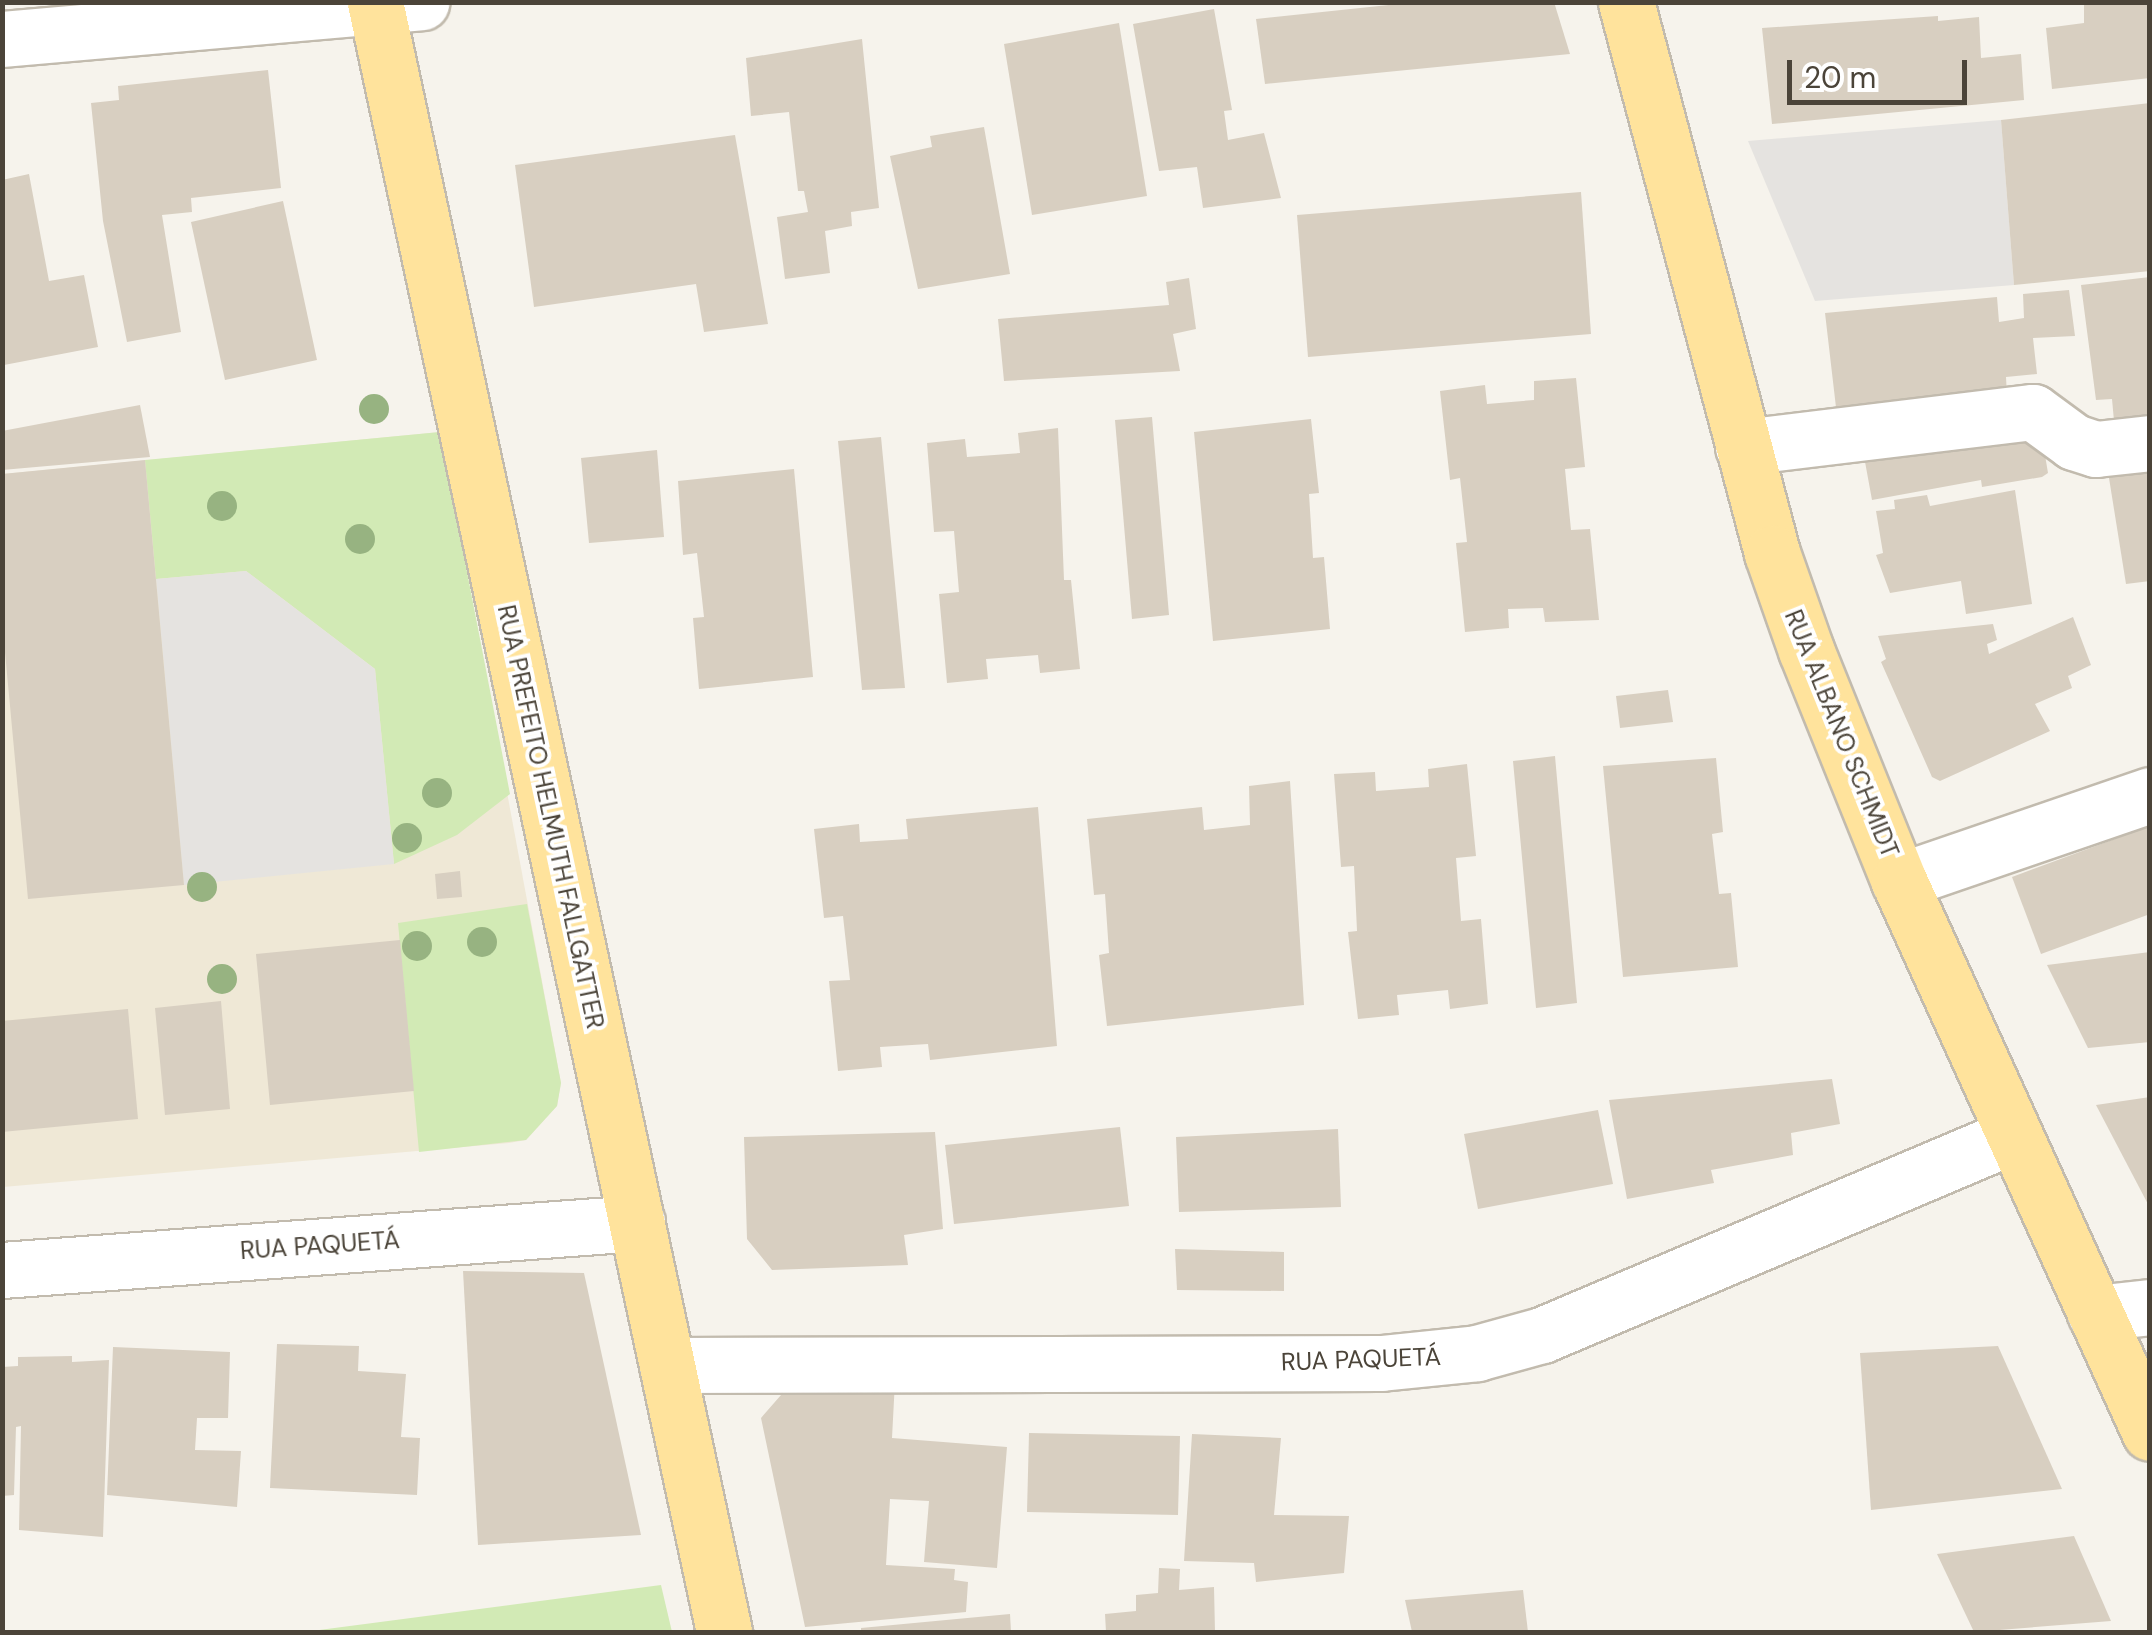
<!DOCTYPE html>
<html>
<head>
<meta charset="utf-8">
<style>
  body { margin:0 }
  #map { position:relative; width:2152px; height:1635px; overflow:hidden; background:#f6f3ec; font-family:"DM Sans",sans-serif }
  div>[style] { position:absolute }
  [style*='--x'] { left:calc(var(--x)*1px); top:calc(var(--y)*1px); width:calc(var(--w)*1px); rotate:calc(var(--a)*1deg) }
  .education>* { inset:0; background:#efe8d6 }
  .green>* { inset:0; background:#d2eab5 }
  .parking>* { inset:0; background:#e5e3e0 }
  .building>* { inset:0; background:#d8cfc1 }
  .roads { filter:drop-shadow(2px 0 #c2bbae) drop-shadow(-2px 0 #c2bbae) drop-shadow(0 2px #c2bbae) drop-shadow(0 -2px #c2bbae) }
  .street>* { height:55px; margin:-27.5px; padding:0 27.5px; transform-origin:27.5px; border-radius:27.5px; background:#fff }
  .primary>* { height:55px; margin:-27.5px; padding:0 27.5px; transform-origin:27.5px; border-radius:27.5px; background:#ffe39c }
  .trees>* { width:30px; height:30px; margin:-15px; border-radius:50%; background:#97b381 }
  span { translate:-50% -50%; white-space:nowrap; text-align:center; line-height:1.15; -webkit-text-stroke:8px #fff; paint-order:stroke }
  .street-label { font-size:25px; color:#4b4439 }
  .frame { position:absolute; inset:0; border:5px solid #4b4439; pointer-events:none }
  .scale { position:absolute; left:1787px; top:60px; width:180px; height:45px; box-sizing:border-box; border:5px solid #4b4439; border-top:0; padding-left:12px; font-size:30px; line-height:35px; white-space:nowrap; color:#4b4439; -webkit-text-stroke:8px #fff; paint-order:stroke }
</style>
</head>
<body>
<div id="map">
  <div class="education">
    <i style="clip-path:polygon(440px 432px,561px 1083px,557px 1106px,526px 1140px,509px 1143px,3px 1187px,3px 474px)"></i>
  </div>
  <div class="green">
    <i style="clip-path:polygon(440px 432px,510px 794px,457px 835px,394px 864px,375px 669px,246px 571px,156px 579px,145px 460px)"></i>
    <i style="clip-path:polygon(527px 904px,561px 1083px,557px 1106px,526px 1140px,419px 1152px,398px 923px)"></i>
    <i style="clip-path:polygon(661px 1585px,672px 1632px,304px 1632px)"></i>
  </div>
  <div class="parking">
    <i style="clip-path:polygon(2001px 120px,2014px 285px,1815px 301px,1748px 141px)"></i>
    <i style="clip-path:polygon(246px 571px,375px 669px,394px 864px,184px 885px,156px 579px)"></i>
  </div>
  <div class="building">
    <i style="clip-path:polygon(1417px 2px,1554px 2px,1570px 54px,1265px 84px,1256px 19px)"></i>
    <i style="clip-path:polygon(2096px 2px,2150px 2px,2150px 78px,2052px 89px,2046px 28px,2084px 23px,2084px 4px)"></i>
    <i style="clip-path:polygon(1214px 9px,1232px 110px,1224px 111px,1228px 140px,1264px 133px,1281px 198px,1203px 208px,1197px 167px,1159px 171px,1133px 24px)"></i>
    <i style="clip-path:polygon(1938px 16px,1938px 21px,1979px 17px,1981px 58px,2021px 54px,2024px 100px,1772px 124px,1762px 28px)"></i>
    <i style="clip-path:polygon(1119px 23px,1147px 196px,1032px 215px,1004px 44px)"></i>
    <i style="clip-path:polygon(862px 39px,879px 208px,851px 212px,852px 226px,825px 231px,830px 273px,785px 279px,777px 217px,808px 212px,804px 191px,798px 191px,789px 112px,751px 116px,746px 58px)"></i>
    <i style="clip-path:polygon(268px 70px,281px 188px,191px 198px,192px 212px,162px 215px,181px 332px,127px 342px,103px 221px,91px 103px,119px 100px,118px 86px)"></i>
    <i style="clip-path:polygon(2150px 103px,2150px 271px,2014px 285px,2001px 120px)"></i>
    <i style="clip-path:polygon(984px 127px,1010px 274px,918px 289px,890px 156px,932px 147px,930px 136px)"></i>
    <i style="clip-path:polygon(735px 135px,768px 324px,704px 332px,696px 284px,534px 307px,515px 165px)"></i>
    <i style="clip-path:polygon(29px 174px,49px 281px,84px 275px,98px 347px,4px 365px,2px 180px)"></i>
    <i style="clip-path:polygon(1581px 192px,1591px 334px,1308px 357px,1297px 215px)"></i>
    <i style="clip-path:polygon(283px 201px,317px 360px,225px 380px,191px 222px)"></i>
    <i style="clip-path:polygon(2150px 277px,2150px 417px,2114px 421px,2112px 399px,2096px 400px,2081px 285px)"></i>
    <i style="clip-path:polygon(1189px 278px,1196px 329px,1173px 334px,1180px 371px,1004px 381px,998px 319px,1169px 305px,1166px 282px)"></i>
    <i style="clip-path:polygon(2069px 290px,2075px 336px,2033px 338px,2037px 374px,2006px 377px,2007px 396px,1837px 416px,1825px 313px,1997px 297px,1999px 322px,2024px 318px,2023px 294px)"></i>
    <i style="clip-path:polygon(1576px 378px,1585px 467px,1565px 469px,1571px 530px,1590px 529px,1599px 620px,1545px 622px,1543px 608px,1508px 609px,1509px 628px,1465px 632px,1456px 543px,1467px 542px,1460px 478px,1450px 480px,1440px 391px,1485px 385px,1487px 404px,1534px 400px,1534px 381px)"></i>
    <i style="clip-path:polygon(140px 405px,150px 457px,2px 470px,2px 431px)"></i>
    <i style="clip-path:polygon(1152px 417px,1169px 615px,1132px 619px,1115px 420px)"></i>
    <i style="clip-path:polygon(1311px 419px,1319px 493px,1309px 494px,1313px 558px,1324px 557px,1330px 629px,1213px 641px,1194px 432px)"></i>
    <i style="clip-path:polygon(2040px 425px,2048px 473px,2042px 477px,1982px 487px,1981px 480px,1872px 500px,1861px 440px)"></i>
    <i style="clip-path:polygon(1058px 428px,1064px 580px,1071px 580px,1080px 669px,1040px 673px,1038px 655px,986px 659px,988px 679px,947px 683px,939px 594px,959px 592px,954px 531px,934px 532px,927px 443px,965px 439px,967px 457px,1020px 453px,1018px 433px)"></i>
    <i style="clip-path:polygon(881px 437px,905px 688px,862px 690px,838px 441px)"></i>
    <i style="clip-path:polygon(657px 450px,664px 537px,589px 543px,581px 458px)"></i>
    <i style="clip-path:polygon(145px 460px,184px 885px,28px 899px,2px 620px,2px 474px)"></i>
    <i style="clip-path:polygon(794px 469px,813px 677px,699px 689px,693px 618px,704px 617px,697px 553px,683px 555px,678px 481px)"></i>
    <i style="clip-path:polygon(2150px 471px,2150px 581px,2126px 584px,2109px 478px)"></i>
    <i style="clip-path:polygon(2015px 490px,2032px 604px,1966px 614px,1961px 581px,1890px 593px,1876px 555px,1883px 553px,1876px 511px,1895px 509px,1894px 500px,1927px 495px,1930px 506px)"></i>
    <i style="clip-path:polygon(2073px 617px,2091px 665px,2068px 676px,2072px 688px,2035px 704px,2050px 731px,1940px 781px,1932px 777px,1881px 662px,1886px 659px,1878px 636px,1993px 624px,1997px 640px,1987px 644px,1989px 654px)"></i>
    <i style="clip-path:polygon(1668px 690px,1673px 722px,1620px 728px,1616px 696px)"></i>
    <i style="clip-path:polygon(1555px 756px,1577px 1003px,1536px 1008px,1513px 761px)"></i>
    <i style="clip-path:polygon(1716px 758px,1723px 832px,1712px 834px,1719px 894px,1731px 893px,1738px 967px,1623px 977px,1603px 766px)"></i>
    <i style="clip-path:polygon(1467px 764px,1476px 856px,1456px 858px,1461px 921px,1481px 919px,1488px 1004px,1450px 1009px,1448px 990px,1397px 995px,1399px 1015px,1358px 1019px,1348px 932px,1357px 931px,1354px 866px,1341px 867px,1334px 774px,1375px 772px,1376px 791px,1429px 787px,1428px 769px)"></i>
    <i style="clip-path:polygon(1290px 781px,1304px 1005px,1107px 1026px,1099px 955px,1109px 953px,1105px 894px,1094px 895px,1087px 819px,1202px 807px,1204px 830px,1250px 825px,1249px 786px)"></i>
    <i style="clip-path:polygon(1038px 807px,1057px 1046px,930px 1060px,928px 1044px,880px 1047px,882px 1067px,838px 1071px,829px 981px,850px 980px,843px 916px,824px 918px,814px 829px,859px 824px,860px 842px,908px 839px,906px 819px)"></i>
    <i style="clip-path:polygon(2150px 826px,2150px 914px,2041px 954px,2012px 877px)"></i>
    <i style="clip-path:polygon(460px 871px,462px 897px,437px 899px,435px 874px)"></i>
    <i style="clip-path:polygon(400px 940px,414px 1091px,270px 1105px,256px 954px)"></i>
    <i style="clip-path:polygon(2150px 952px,2150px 1042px,2088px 1048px,2047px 965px)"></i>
    <i style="clip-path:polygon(221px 1001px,230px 1109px,165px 1115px,155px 1008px)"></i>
    <i style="clip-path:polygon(128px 1009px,138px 1119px,2px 1132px,2px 1021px)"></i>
    <i style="clip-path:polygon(1832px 1079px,1840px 1124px,1791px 1133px,1793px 1155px,1711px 1170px,1714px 1183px,1627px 1199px,1609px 1100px)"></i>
    <i style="clip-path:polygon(2150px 1097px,2150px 1208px,2096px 1105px)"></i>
    <i style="clip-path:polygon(1598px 1110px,1613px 1184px,1478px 1209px,1464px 1134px)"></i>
    <i style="clip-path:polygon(1120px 1127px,1129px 1206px,954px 1224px,945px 1145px)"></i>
    <i style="clip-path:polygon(1338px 1129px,1341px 1207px,1179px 1212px,1176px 1137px)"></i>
    <i style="clip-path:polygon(935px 1132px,943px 1229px,904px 1235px,908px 1265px,772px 1270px,747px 1239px,744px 1137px)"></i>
    <i style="clip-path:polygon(1175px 1249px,1284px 1252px,1284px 1291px,1177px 1290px)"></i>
    <i style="clip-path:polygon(463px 1271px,584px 1273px,641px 1535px,478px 1545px)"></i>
    <i style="clip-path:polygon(277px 1344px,359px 1346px,358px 1371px,406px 1374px,401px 1437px,420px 1438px,417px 1495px,270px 1488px)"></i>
    <i style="clip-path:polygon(1998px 1346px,2062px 1489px,1871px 1510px,1860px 1353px)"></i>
    <i style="clip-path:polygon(113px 1347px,230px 1352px,228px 1418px,197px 1418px,195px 1450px,241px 1451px,237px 1507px,107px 1495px)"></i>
    <i style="clip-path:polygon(72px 1356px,72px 1362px,109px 1360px,103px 1537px,19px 1530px,21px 1426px,16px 1427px,14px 1495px,2px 1496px,2px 1367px,18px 1366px,18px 1357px)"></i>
    <i style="clip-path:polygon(795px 1379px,895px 1381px,892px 1438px,1007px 1447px,997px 1568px,924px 1562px,929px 1501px,890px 1499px,886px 1565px,955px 1569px,954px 1580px,968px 1582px,966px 1612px,805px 1627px,761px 1418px)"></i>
    <i style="clip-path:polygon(1029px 1433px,1180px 1436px,1178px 1515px,1027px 1512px)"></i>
    <i style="clip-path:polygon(1192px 1434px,1281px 1438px,1274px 1515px,1349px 1516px,1344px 1573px,1256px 1582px,1254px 1563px,1184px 1561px)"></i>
    <i style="clip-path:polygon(2074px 1536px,2111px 1621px,1974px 1632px,1937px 1554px)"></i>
    <i style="clip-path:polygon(1159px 1568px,1180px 1569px,1179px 1590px,1214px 1587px,1215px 1632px,1106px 1632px,1105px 1614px,1136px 1611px,1136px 1595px,1158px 1593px)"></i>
    <i style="clip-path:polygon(1523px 1590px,1528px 1632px,1412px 1632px,1405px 1600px)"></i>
    <i style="clip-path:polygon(1010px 1614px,1011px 1632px,861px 1632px,861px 1628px)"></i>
  </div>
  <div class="roads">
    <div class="street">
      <i style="--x:2;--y:39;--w:421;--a:-5"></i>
      <i style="--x:1743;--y:447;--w:292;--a:-6.9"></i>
      <i style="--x:2033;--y:412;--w:51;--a:36.2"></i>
      <i style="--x:2074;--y:442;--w:23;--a:18"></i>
      <i style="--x:2096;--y:449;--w:54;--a:-6.3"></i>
      <i style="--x:1899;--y:881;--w:265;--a:-18.9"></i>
      <i style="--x:2;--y:1270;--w:637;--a:-4.23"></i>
      <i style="--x:2095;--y:1313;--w:55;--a:-6.2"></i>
      <i style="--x:667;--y:1365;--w:714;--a:-0.16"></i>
      <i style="--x:1381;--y:1363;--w:97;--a:-5.9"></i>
      <i style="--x:1477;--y:1353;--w:67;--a:-15.5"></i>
      <i style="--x:1542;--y:1335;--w:510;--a:-22.95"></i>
    </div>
    <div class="primary">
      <i style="--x:375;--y:2;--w:1667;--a:77.91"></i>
      <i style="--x:1626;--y:2;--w:570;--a:75.16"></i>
      <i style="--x:1772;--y:553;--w:103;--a:70.7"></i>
      <i style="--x:1806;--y:650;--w:249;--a:68.1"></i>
      <i style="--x:1899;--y:881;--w:606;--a:65.55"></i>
    </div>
  </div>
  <div class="trees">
    <i style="left:374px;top:409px"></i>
    <i style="left:222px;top:506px"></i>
    <i style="left:360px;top:539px"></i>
    <i style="left:437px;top:793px"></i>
    <i style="left:407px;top:838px"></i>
    <i style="left:202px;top:887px"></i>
    <i style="left:482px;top:942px"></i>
    <i style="left:417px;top:946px"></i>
    <i style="left:222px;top:979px"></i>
  </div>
  <div class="street-label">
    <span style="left:1841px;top:734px;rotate:68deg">RUA ALBANO SCHMIDT</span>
    <span style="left:550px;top:817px;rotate:78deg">RUA PREFEITO HELMUTH FALLGATTER</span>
    <span style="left:320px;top:1246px;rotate:-4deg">RUA PAQUETÁ</span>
    <span style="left:1361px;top:1360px;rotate:-2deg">RUA PAQUETÁ</span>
  </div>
  <div class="frame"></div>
  <div class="scale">20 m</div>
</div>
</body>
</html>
